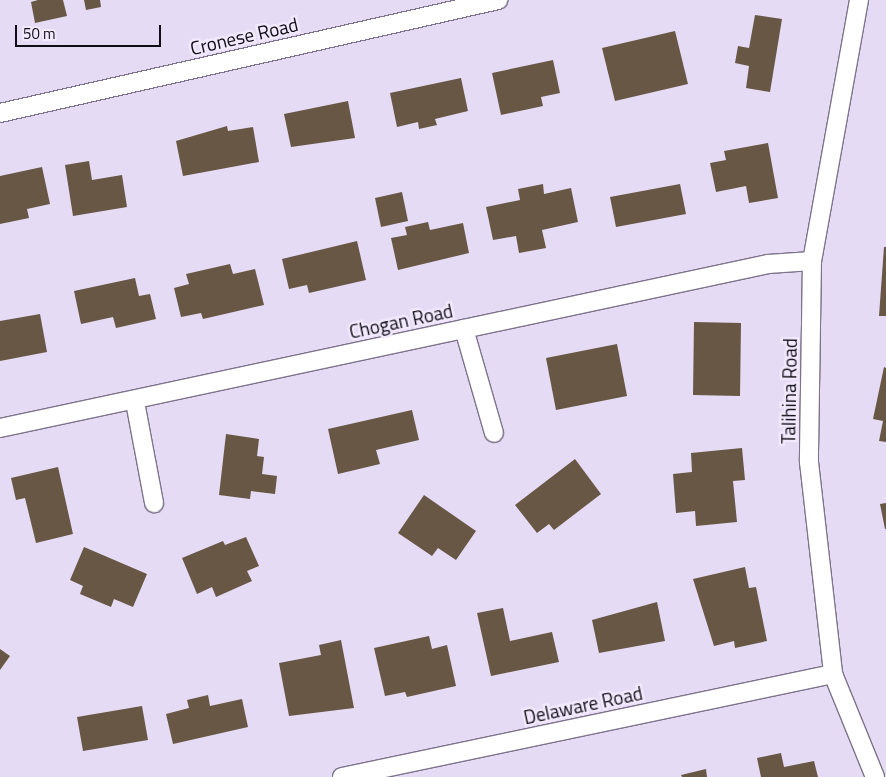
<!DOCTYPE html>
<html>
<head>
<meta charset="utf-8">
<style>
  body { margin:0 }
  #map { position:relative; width:886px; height:777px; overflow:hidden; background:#e6dbf4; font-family:"Titillium Web",sans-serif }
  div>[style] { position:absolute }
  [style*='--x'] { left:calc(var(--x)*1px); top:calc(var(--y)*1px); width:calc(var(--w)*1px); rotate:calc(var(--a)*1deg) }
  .building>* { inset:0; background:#675744 }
  .roads { filter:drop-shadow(1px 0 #7d738a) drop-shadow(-1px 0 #7d738a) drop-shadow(0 1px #7d738a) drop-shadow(0 -1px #7d738a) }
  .minor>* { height:18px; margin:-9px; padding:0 9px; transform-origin:9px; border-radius:9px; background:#fff }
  span { translate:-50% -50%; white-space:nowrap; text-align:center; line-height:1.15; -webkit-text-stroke:5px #f2e9fe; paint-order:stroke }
  .street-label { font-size:19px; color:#110d15 }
  .scale { position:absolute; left:15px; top:25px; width:146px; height:22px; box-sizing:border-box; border:2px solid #110d15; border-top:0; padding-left:6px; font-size:15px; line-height:18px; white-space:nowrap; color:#110d15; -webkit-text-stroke:4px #f2e9fe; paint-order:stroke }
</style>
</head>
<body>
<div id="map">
  <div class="building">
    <i style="clip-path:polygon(38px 0,63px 0,67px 16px,35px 23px,31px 2px)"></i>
    <i style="clip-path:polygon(84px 0,100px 0,101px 7px,86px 10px)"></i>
    <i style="clip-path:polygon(755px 15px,782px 19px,770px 92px,746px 88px,749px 66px,735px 63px,738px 46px,749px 48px)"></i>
    <i style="clip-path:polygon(675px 31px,688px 84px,615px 101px,602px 48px)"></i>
    <i style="clip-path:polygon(553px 60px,560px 93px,541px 97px,543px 106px,501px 115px,492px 73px)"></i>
    <i style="clip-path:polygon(461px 78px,468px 111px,435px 119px,437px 125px,419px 129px,418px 122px,397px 127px,390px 93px)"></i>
    <i style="clip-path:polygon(348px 101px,355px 138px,291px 147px,284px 114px)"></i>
    <i style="clip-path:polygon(227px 126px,228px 131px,253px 127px,259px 162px,183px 176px,176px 141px)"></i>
    <i style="clip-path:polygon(768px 143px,778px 198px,749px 203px,746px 186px,716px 192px,710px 163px,726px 160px,724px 151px)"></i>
    <i style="clip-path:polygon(89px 161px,92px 180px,122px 175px,127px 207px,73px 216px,65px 165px)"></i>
    <i style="clip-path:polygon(42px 167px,50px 204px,27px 209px,29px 218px,0 224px,0 176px)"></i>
    <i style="clip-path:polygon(543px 184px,544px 194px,571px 188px,578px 222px,542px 230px,546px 248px,519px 253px,516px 236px,493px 240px,486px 207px,520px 200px,518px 189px)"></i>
    <i style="clip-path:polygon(680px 184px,686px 214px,616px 227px,610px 197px)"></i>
    <i style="clip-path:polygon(402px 192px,408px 221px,381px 227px,375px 198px)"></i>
    <i style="clip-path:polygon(428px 222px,430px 230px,463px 223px,469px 253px,398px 270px,391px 238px,407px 235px,405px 227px)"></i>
    <i style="clip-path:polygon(357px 241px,366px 280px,309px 293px,307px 285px,289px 289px,282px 259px)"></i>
    <i style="clip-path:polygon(884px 247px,886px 247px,886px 316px,879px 316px)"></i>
    <i style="clip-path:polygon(230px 264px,233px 274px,255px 269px,264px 305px,203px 319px,201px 313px,181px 317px,174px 288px,189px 284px,186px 274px)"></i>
    <i style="clip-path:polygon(135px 278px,139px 296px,150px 294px,156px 319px,116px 328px,113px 317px,81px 324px,74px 291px)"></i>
    <i style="clip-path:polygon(40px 314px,47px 352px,0 361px,0 321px)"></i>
    <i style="clip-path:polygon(694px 322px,741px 323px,740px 396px,693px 395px)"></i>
    <i style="clip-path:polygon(617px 344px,627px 396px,556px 410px,546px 358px)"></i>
    <i style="clip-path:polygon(884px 367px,886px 368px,886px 442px,879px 441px,883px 421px,873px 419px)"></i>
    <i style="clip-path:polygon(412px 410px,419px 440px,376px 450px,380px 464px,338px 474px,328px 429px)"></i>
    <i style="clip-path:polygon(226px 434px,259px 439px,257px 456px,264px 457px,262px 474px,277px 476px,275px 494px,251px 491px,250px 499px,219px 495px)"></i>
    <i style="clip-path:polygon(742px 448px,745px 480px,733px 481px,737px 522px,696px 526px,695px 511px,676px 513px,673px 474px,692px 472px,691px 453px)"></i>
    <i style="clip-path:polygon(575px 459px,601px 494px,554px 530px,549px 524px,537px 533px,515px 505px)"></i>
    <i style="clip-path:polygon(58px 467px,73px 534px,36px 543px,25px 498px,16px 500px,11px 478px)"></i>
    <i style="clip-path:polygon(424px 495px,476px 531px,456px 560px,438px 548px,432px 556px,398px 533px)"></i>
    <i style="clip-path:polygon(886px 503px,886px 529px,885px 529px,880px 504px)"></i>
    <i style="clip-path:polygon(246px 537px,259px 566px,247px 571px,252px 581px,216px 597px,212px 587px,197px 594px,182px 558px,223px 541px,225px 545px)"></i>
    <i style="clip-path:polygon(84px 547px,147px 574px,133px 607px,114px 599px,111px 607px,80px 594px,83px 586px,70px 580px)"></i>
    <i style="clip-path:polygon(745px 567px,749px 588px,756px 587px,767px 641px,735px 648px,734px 641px,714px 646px,693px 579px)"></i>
    <i style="clip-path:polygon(657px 602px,665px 641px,599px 653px,592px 620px)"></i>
    <i style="clip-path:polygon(503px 608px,510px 641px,552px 632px,559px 662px,491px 676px,477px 613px)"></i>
    <i style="clip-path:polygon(429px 636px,432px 649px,447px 645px,456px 686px,407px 697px,405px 692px,385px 696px,374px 648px)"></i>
    <i style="clip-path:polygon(341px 640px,354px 708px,289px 716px,279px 663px,321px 655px,319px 645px)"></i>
    <i style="clip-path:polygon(0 649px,10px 656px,0 670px)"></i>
    <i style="clip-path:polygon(208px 695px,210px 706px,242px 699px,248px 727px,173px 744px,166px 714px,189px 708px,187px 700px)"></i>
    <i style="clip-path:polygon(142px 706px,148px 740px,83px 751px,77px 717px)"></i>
    <i style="clip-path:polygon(781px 753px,784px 767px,814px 761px,818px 777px,761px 777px,757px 758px)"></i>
    <i style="clip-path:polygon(706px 769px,707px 777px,682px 777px,681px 775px)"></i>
  </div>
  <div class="roads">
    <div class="minor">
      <i style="--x:859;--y:0;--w:265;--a:100.2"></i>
      <i style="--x:812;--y:261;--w:201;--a:90.9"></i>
      <i style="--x:809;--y:462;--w:213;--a:83.5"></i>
      <i style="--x:833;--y:674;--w:111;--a:67.8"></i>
      <i style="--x:0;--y:113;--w:511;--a:-12.78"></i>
      <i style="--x:464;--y:329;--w:108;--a:73.9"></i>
      <i style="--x:135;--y:402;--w:103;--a:79.3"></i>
      <i style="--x:0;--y:428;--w:785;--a:-12.05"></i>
      <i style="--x:768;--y:264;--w:44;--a:-3.9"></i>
      <i style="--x:342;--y:777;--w:502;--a:-11.85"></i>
    </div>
  </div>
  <div class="street-label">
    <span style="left:244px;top:36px;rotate:-13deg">Cronese Road</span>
    <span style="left:401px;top:321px;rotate:-12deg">Chogan Road</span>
    <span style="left:789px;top:391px;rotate:-89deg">Talihina Road</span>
    <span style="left:583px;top:705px;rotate:-12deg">Delaware Road</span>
  </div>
  <div class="scale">50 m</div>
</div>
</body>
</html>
